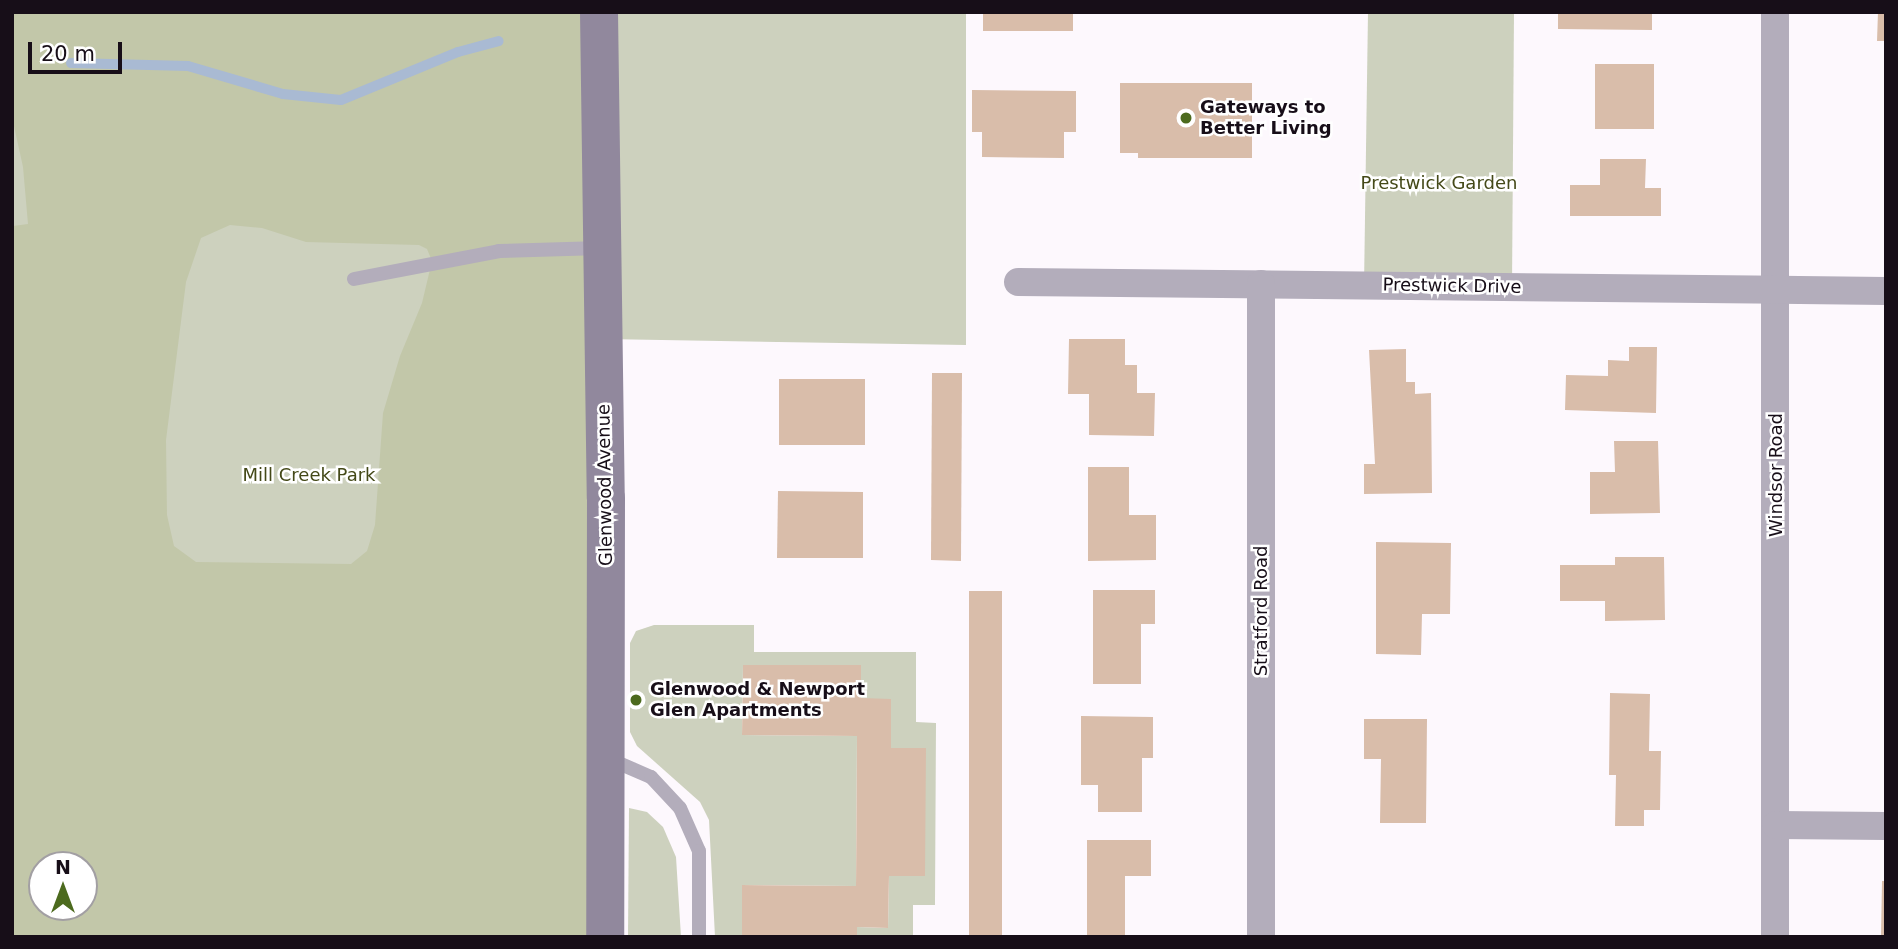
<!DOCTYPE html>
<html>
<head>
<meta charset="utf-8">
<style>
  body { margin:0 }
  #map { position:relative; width:1898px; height:949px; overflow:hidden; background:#fdf8fd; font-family:"DejaVu Sans",sans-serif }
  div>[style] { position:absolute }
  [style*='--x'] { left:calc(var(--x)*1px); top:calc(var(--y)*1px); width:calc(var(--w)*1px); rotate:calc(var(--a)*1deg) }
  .green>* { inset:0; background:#cdd1be }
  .forest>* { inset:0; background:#c2c7a9 }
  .stream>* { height:10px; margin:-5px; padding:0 5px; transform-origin:5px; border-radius:5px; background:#a9bad3 }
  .building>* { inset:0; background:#d9bdaa }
  .lane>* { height:14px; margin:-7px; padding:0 7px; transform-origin:7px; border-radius:7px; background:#b3adbb }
  .street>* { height:28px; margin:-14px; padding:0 14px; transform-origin:14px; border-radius:14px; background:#b3adbb }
  .secondary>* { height:38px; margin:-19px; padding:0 19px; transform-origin:19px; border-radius:19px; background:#91889d }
  .dots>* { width:19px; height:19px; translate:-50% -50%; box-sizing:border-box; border:4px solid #fff; border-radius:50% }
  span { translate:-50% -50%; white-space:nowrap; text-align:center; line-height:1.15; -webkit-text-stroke:5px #fff; paint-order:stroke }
  .poi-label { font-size:18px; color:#170e18; font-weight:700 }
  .left { translate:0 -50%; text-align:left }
  .park-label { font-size:18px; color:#444918 }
  .street-label { font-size:18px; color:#170e18 }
  .frame { position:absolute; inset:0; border:14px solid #170e18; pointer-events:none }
  .north { position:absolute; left:28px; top:851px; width:70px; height:70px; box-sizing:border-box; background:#fff; border:2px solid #a29fa3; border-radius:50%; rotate:0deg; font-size:19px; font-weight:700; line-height:28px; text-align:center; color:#170e18 }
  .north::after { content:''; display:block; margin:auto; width:24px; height:32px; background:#4c6a1e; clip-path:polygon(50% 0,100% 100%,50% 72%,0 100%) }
  .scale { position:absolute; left:28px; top:42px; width:94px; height:32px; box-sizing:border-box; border:4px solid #170e18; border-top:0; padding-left:9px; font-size:21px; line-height:24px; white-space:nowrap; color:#170e18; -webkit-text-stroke:5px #fff; paint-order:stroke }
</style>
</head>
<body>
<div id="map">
  <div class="green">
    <i style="clip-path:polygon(evenodd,12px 12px,966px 12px,966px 345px,603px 339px,605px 937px,12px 937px,12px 12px,42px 865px,84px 865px,84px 907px,42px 907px,42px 865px)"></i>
    <i style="clip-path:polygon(1368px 12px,1514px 12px,1512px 287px,1364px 286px)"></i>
    <i style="clip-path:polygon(654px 625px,754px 625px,754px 652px,916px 652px,916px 722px,936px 723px,935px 905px,913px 905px,913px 937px,857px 937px,857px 927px,888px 928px,889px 876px,925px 748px,891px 748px,861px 698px,861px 665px,743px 665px,742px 735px,857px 736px,856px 886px,742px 885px,742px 937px,715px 937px,709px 820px,700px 802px,637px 746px,630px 732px,630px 643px,636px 631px)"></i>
    <i style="clip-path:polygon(629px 808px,647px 812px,663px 827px,676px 857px,681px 937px,628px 937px)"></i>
  </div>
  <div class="forest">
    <i style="clip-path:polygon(evenodd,12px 12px,580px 12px,599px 34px,605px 937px,12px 937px,12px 218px,13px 226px,28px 224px,23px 167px,12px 117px,12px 12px,230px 225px,262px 228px,306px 242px,419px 245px,427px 249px,432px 261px,422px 303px,400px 356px,383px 413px,375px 525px,367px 551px,351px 564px,196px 562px,174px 546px,167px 515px,166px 440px,186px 282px,201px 238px,230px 225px,12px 12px,42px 865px,84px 865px,84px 907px,42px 907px,42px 865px)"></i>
  </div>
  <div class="stream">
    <i style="--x:71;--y:63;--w:117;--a:1.5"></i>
    <i style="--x:188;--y:66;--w:99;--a:16.4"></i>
    <i style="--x:283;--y:94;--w:58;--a:5.9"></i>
    <i style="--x:341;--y:100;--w:126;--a:-22.3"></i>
    <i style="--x:458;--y:52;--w:42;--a:-15"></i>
  </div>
  <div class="building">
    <i style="clip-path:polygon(983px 12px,1073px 12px,1073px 31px,983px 31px)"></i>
    <i style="clip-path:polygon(1558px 12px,1652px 12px,1652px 30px,1558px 29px)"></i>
    <i style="clip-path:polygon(1878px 12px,1886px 12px,1886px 41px,1877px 41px)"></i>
    <i style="clip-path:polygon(1595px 64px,1654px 64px,1654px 129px,1595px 129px)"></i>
    <i style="clip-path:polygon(1120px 83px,1252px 83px,1252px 158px,1138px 158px,1138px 153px,1120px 153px)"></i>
    <i style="clip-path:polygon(972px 90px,1076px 91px,1076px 132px,1064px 132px,1064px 158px,982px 157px,982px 132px,972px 132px)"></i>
    <i style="clip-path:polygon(1600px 159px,1646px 159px,1645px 188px,1661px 188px,1661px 216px,1570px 216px,1570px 185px,1600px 185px)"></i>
    <i style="clip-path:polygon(1069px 339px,1125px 339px,1125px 365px,1137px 365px,1137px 393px,1155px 393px,1154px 436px,1089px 435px,1089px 394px,1068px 394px)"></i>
    <i style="clip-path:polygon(1629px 347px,1657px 347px,1656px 413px,1565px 410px,1566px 375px,1608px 376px,1608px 360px,1629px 361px)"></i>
    <i style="clip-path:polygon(1406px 349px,1406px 382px,1415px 382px,1415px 394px,1431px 393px,1432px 493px,1364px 494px,1364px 464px,1375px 464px,1369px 350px)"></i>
    <i style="clip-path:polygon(932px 373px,962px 373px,961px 561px,931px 560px)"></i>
    <i style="clip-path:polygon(779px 379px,865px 379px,865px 445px,779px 445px)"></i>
    <i style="clip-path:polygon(1614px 441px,1658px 441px,1660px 513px,1590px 514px,1590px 472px,1615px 472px)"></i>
    <i style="clip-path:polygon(1088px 467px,1129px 467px,1129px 515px,1156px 515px,1156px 560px,1088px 561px)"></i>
    <i style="clip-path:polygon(778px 491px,863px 492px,863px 558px,777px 558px)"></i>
    <i style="clip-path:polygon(1376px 542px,1451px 543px,1450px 614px,1422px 614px,1421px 655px,1376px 654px)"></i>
    <i style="clip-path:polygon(1615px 557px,1664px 557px,1665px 620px,1605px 621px,1605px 601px,1560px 601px,1560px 565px,1615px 565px)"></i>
    <i style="clip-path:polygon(1093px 590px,1155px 590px,1155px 624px,1141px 624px,1141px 684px,1093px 684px)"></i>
    <i style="clip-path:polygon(969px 591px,1002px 591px,1002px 937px,969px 937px)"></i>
    <i style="clip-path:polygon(743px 665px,861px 665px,861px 698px,891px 699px,891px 748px,926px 748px,925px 876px,889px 876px,888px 928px,857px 927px,857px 937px,742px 937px,742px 885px,856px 886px,857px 736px,742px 735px)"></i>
    <i style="clip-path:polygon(1610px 693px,1650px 694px,1649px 751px,1661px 751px,1660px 810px,1644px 810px,1644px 826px,1615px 826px,1616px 775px,1609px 775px)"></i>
    <i style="clip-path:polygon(1081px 716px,1153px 717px,1153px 758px,1142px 758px,1142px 812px,1098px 812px,1098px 785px,1081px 785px)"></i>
    <i style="clip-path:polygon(1364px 719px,1427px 719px,1426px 823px,1380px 823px,1381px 759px,1364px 759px)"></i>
    <i style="clip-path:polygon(1087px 840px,1151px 840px,1151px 876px,1125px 876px,1125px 937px,1087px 937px)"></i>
    <i style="clip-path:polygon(1882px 881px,1886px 881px,1886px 936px,1881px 936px)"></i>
  </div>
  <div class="lane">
    <i style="--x:354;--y:279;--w:148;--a:-10.9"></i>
    <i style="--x:499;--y:251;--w:102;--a:-1.7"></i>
    <i style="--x:607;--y:758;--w:48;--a:23.4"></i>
    <i style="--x:651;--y:777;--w:42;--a:46.9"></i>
    <i style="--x:680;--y:808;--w:47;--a:66.2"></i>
    <i style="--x:699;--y:851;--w:86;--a:90"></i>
  </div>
  <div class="street">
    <i style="--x:1775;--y:12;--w:925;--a:90"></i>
    <i style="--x:1018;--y:282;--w:868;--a:0.59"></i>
    <i style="--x:1776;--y:825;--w:110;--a:0.5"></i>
    <i style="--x:1261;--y:937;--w:653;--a:-90"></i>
  </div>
  <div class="secondary">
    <i style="--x:599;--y:12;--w:486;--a:89.2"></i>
    <i style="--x:606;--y:498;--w:439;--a:90.1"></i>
  </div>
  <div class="dots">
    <i style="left:1186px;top:118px;background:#4c6a1e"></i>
    <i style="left:636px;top:700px;background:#4c6a1e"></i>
  </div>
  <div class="poi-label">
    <span class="left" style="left:1200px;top:118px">Gateways to<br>Better Living</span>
    <span class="left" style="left:650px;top:700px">Glenwood &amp; Newport<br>Glen Apartments</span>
  </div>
  <div class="park-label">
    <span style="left:1439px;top:183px">Prestwick Garden</span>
    <span style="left:309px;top:475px">Mill Creek Park</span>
  </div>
  <div class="street-label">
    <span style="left:1452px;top:286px;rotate:1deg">Prestwick Drive</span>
    <span style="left:1776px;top:475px;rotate:-90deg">Windsor Road</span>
    <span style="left:605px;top:485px;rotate:-91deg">Glenwood Avenue</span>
    <span style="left:1261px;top:611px;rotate:-90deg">Stratford Road</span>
  </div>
  <div class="frame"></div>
  <div class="north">N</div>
  <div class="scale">20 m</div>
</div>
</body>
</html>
